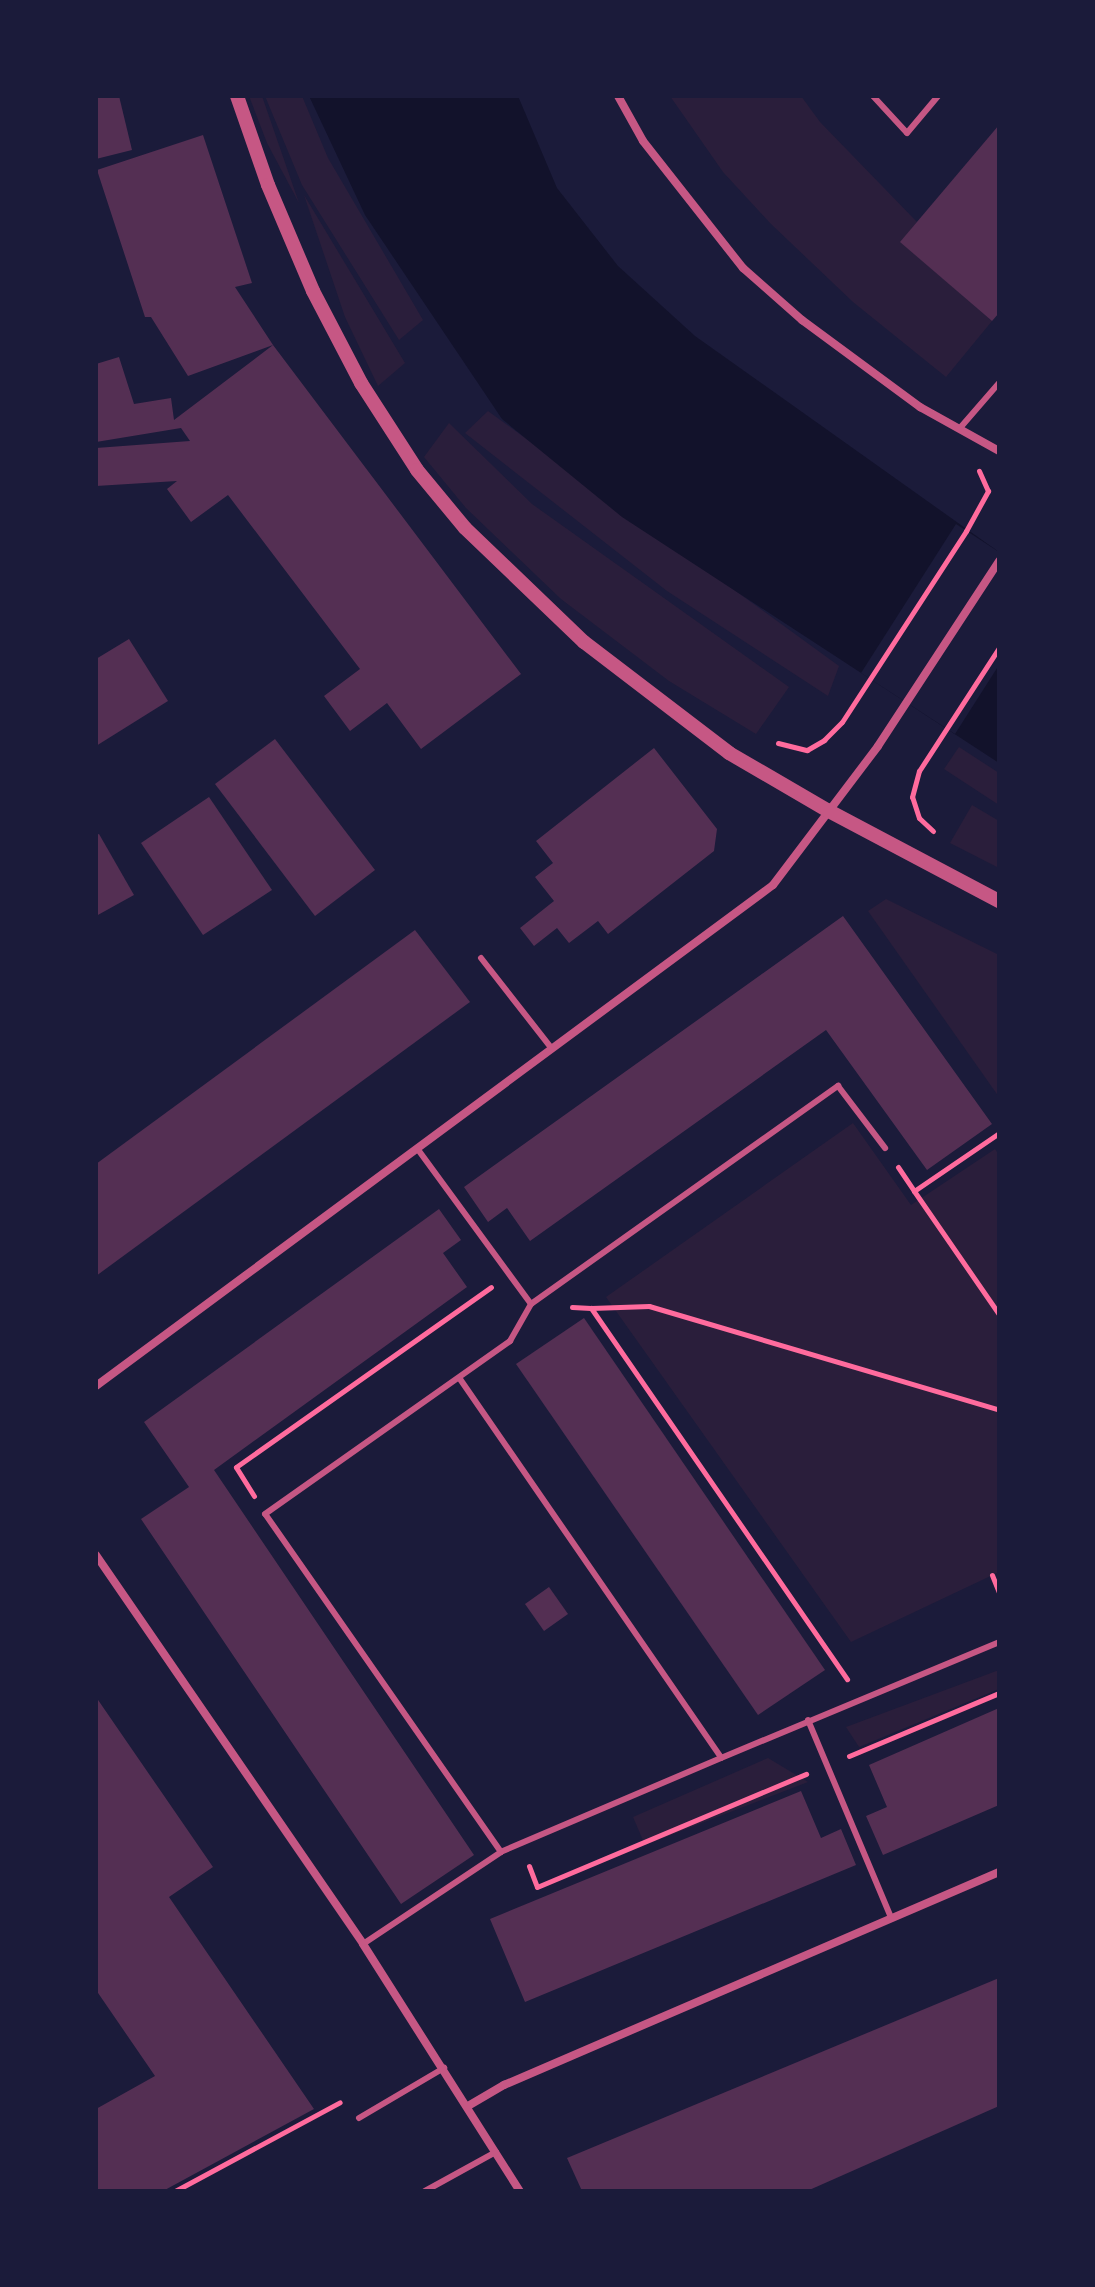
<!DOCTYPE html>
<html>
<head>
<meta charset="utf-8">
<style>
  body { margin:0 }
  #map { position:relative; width:1095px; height:2287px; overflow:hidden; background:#1b1b3a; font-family:Raleway,sans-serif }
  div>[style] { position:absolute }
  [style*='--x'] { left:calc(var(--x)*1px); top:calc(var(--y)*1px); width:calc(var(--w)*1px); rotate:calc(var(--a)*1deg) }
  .green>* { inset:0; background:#2a1e3b }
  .water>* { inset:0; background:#12122b }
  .pier>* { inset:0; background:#1b1b3a }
  .building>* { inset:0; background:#542f53 }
  .path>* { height:5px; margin:-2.5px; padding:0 2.5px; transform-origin:2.5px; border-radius:2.5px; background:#ff6b9d }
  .service>* { height:6px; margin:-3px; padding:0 3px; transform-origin:3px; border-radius:3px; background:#c65784 }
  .minor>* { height:8px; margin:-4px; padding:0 4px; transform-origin:4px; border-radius:4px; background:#c65784 }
  .tertiary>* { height:14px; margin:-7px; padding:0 7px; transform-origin:7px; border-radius:7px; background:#c65784 }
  span { translate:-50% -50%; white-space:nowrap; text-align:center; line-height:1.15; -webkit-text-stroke:6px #1b1b3a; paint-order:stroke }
  .frame { position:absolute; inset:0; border:98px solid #1b1b3a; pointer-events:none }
</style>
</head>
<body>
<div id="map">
  <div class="green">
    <i style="clip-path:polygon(249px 96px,262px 96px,299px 203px,267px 143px)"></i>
    <i style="clip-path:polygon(265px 96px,302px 96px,328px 158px,423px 320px,399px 340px,302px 185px)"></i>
    <i style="clip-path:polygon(670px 96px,801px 96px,820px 122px,917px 222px,901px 242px,992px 321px,946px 377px,853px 302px,770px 223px,723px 172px)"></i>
    <i style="clip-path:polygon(304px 195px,405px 363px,378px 386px,345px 317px)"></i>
    <i style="clip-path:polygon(488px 411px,839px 666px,828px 696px,667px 591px,465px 433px)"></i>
    <i style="clip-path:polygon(449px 423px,532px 504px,789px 687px,756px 734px,669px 681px,561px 599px,466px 508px,424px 457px)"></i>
    <i style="clip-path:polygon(959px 747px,999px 773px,999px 805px,944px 769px)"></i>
    <i style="clip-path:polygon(972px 805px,999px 821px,999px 868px,950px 843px)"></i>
    <i style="clip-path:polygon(886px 899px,999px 955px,999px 1097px,868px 911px)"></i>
    <i style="clip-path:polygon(853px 1123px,911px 1205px,995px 1149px,999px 1155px,999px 1572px,851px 1642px,606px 1297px)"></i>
    <i style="clip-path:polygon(999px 1670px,999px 1689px,859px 1747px,846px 1727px)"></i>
    <i style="clip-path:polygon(768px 1758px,808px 1782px,645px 1845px,633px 1817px)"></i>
  </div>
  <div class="water">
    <i style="clip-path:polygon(309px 96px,518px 96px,557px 188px,618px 266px,695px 336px,999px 552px,999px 763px,622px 517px,502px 419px,365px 215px)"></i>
  </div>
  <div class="pier">
    <i style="clip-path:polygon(956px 524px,999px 552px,999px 665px,955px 734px,861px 673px)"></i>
  </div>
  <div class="building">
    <i style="clip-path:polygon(96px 96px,119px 96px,132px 150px,96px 159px)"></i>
    <i style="clip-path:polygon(999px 125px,999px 313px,992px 321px,900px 242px)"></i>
    <i style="clip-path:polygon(203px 135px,252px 283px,235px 287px,273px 345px,521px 674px,421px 749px,387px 703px,350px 731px,324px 696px,360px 669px,228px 495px,191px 522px,167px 489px,177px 481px,96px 486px,96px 448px,190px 441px,181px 428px,96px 442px,96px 364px,119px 357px,134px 404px,171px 398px,174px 420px,273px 345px,188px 376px,151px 317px,145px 317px,97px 170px)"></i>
    <i style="clip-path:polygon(129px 639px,168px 701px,96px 746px,96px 659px)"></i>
    <i style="clip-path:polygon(275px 739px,375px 870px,315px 916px,215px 784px)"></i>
    <i style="clip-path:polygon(654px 748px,717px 829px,714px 851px,608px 934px,598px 921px,569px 943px,557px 928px,534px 946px,520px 928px,554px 901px,535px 877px,553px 863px,536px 841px)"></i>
    <i style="clip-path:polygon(209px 797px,272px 890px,203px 935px,141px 843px)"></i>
    <i style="clip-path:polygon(99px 834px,134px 895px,96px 916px,96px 835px)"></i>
    <i style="clip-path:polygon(843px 916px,992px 1124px,927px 1170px,826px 1030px,530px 1241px,507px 1208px,488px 1222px,464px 1187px)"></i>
    <i style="clip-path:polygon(415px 930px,470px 1002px,96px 1276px,96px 1164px)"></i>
    <i style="clip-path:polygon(439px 1209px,461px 1240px,443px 1253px,467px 1287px,214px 1470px,474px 1855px,401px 1904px,141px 1519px,189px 1487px,144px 1422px)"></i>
    <i style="clip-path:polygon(584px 1318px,825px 1670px,758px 1715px,516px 1364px)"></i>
    <i style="clip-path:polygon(549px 1587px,568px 1614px,544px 1631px,525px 1604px)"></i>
    <i style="clip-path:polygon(96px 1697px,213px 1867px,169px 1897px,314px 2109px,163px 2191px,96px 2191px,96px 2109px,155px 2076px,96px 1990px)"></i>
    <i style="clip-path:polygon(999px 1708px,999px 1805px,883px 1855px,866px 1816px,887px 1807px,869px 1765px)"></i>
    <i style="clip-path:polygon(801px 1791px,821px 1838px,841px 1829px,856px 1865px,525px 2002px,490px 1919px)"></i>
    <i style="clip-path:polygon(999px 1978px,999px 2106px,807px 2191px,582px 2191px,567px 2158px)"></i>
  </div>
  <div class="path">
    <i style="--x:778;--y:743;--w:30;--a:14"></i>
    <i style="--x:807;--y:750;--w:20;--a:-30"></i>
    <i style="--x:824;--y:740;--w:25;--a:-45"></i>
    <i style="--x:842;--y:722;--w:228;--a:-57"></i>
    <i style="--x:966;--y:531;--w:46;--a:-61.2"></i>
    <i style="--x:988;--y:491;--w:22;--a:-114"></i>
    <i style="--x:933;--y:831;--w:19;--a:-137"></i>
    <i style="--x:919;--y:818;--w:22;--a:-108"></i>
    <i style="--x:912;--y:797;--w:27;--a:-75"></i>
    <i style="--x:919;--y:771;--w:147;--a:-57"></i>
    <i style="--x:898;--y:1167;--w:29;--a:56"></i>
    <i style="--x:914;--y:1191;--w:103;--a:-34.3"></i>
    <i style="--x:914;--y:1191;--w:150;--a:55.4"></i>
    <i style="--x:572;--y:1307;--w:19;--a:3"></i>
    <i style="--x:591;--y:1308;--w:451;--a:55.4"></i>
    <i style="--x:591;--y:1308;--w:58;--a:-2"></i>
    <i style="--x:649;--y:1306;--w:365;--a:16.5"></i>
    <i style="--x:254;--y:1496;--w:34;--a:-122"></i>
    <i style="--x:236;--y:1467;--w:312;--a:-35.2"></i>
    <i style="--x:992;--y:1575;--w:18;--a:68"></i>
    <i style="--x:849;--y:1756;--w:163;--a:-22.8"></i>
    <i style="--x:529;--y:1866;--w:22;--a:69"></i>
    <i style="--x:537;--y:1887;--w:292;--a:-22.8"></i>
    <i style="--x:175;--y:2191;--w:187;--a:-28.3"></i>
  </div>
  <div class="service">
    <i style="--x:873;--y:96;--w:50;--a:47.4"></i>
    <i style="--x:907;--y:133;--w:48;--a:-50"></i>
    <i style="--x:960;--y:428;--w:60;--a:-49.1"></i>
    <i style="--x:481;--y:958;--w:115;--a:52"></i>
    <i style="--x:531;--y:1304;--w:377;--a:-35.4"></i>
    <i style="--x:838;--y:1086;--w:78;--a:52.8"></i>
    <i style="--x:460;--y:1379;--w:460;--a:55.4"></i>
    <i style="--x:721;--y:1758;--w:239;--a:156.9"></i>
    <i style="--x:808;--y:1720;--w:214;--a:67.2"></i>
    <i style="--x:721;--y:1758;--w:301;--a:-22.6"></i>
    <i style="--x:363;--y:1944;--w:166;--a:-33.7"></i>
    <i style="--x:501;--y:1852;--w:412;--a:-124.9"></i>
    <i style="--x:265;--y:1514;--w:300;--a:-35.2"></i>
    <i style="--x:510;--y:1341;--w:43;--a:-60.4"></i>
    <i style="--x:531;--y:1304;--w:193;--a:-126.2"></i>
    <i style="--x:359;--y:2118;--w:99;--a:-30.5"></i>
    <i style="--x:425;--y:2191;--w:81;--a:-28.8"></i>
  </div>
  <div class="minor">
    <i style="--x:618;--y:96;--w:51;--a:60.9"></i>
    <i style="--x:643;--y:141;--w:162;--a:51.8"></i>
    <i style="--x:743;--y:268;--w:79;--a:41.4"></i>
    <i style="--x:802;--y:320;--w:147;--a:36.4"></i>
    <i style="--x:920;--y:407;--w:90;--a:29.1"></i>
    <i style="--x:96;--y:1386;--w:842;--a:-36.5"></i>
    <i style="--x:773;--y:885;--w:174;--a:-52.9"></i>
    <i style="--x:878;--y:746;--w:221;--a:-56.8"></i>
    <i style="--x:96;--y:1555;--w:472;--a:55.5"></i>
    <i style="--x:363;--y:1944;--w:293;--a:57.6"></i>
    <i style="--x:468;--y:2106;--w:42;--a:-30.3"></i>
    <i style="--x:504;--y:2085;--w:539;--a:-23.28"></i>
  </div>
  <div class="tertiary">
    <i style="--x:237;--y:96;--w:94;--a:70.8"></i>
    <i style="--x:268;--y:185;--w:115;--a:67"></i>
    <i style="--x:313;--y:291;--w:104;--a:62.4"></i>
    <i style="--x:361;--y:383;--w:103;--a:57.2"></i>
    <i style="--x:417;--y:470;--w:75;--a:50.4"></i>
    <i style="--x:465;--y:528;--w:165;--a:43.8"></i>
    <i style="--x:584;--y:642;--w:183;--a:37.4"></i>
    <i style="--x:729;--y:753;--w:113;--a:30.2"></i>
    <i style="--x:827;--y:810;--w:195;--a:27.9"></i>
  </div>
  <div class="frame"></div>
</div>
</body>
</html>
